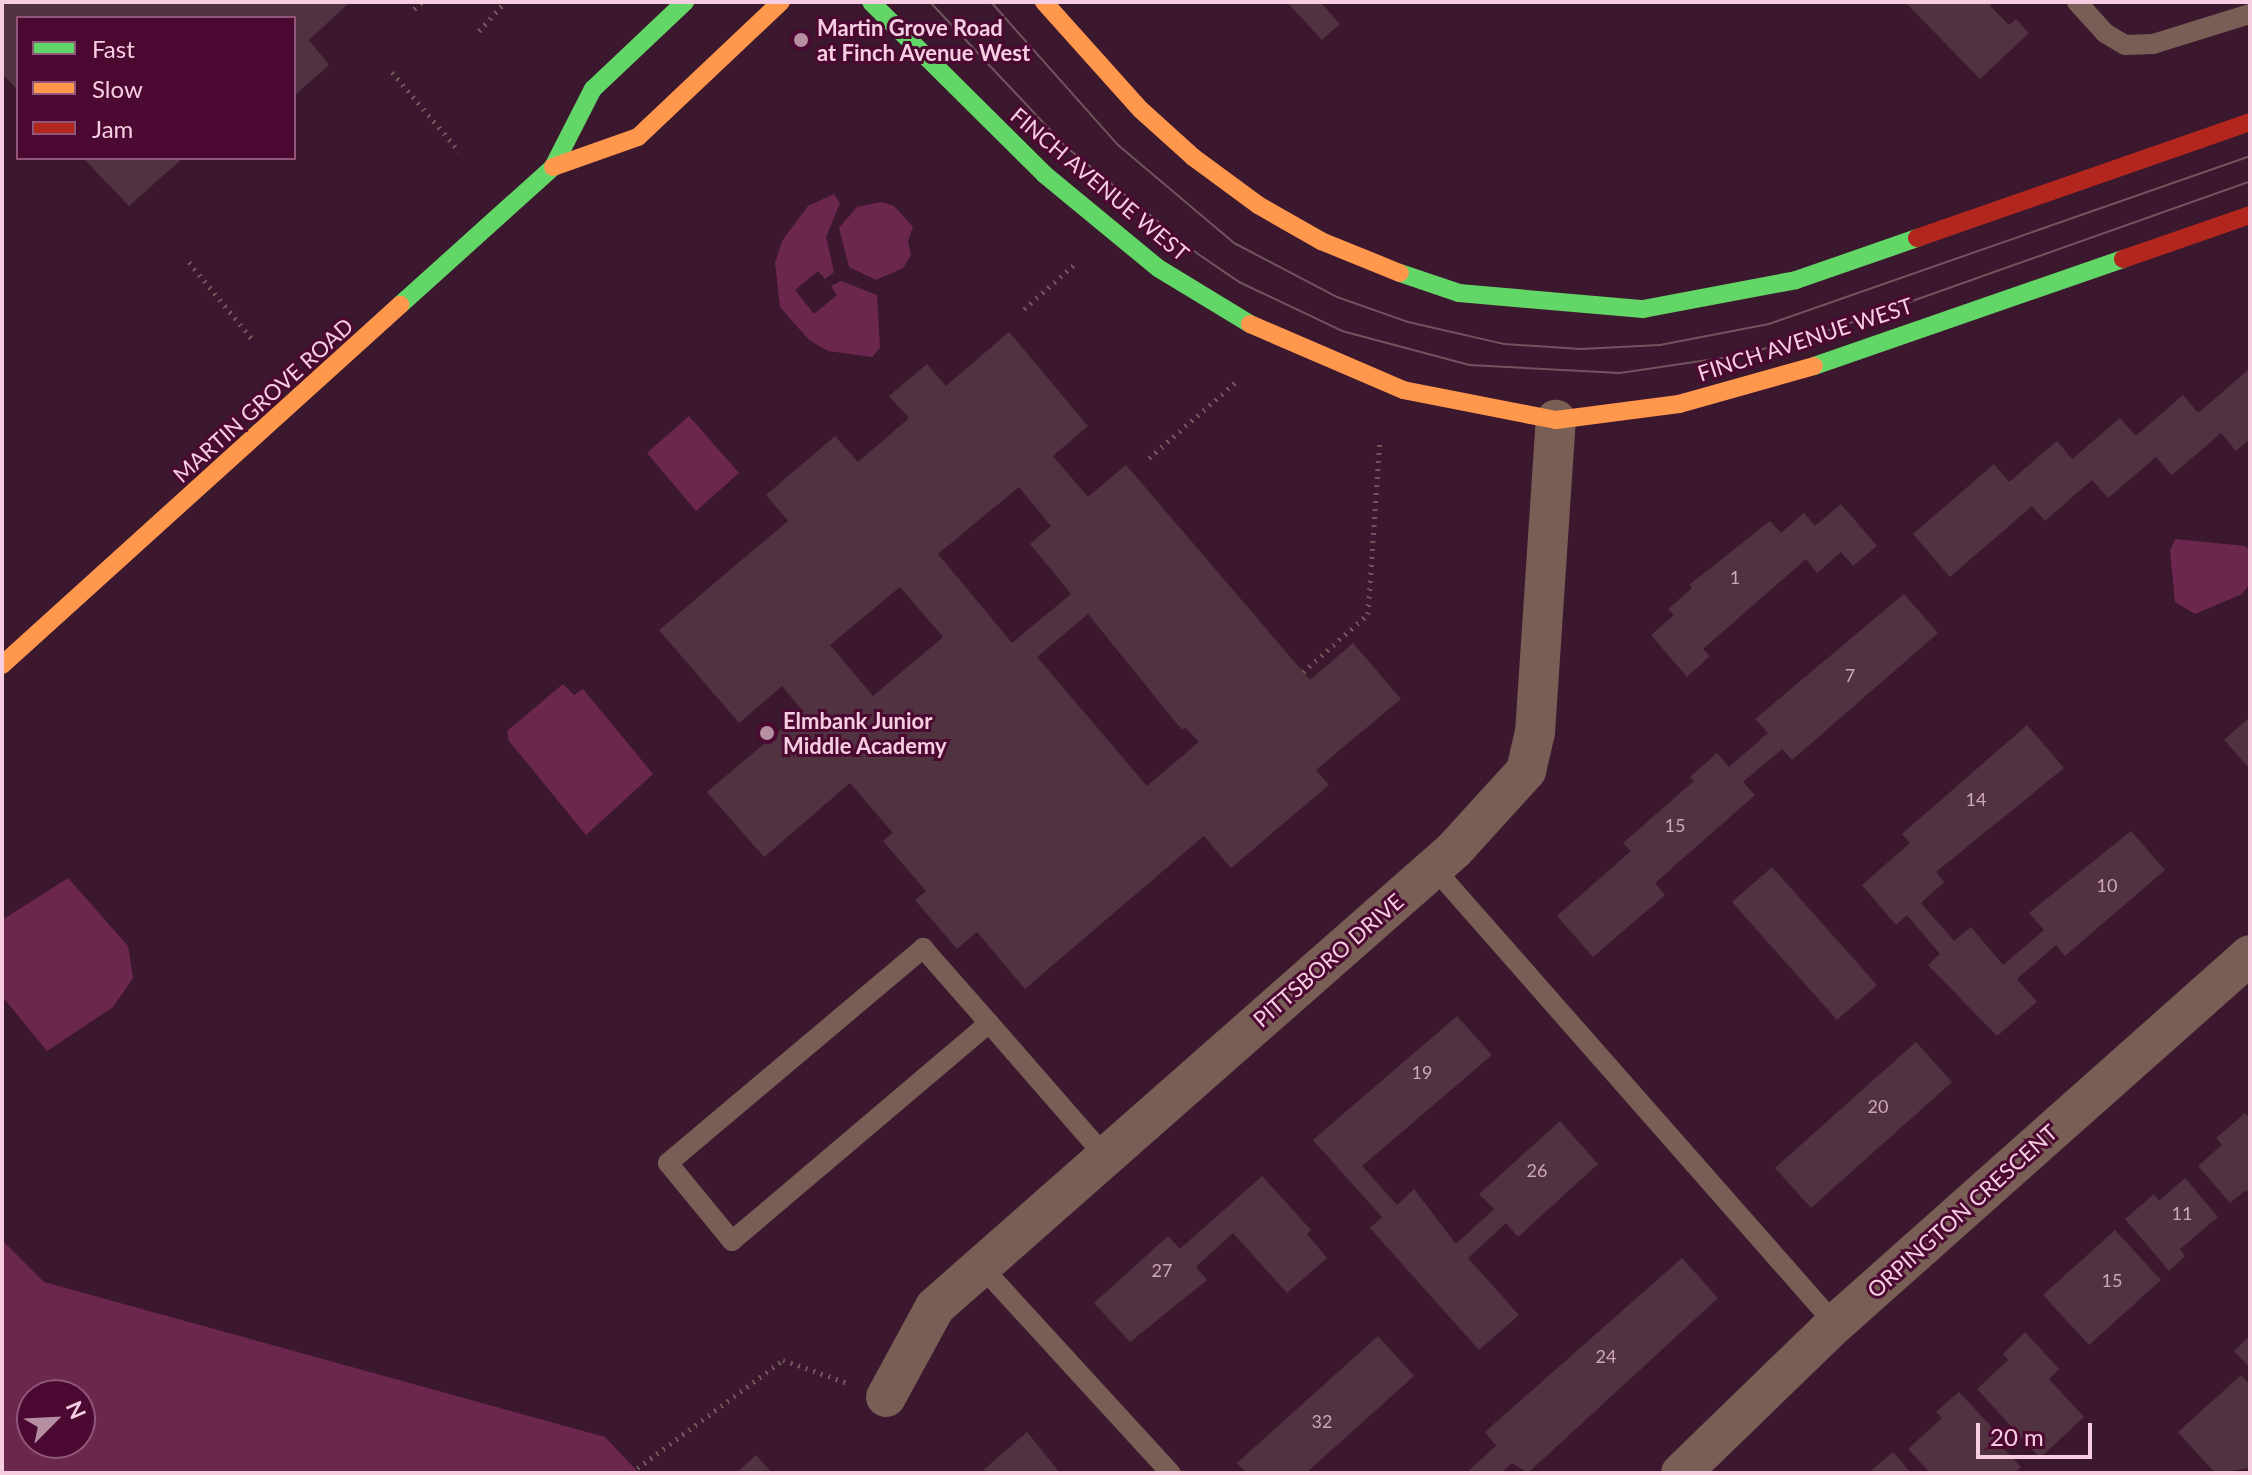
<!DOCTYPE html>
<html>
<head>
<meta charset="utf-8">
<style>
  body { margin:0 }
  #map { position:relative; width:2252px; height:1475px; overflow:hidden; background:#3c182e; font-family:Lato,sans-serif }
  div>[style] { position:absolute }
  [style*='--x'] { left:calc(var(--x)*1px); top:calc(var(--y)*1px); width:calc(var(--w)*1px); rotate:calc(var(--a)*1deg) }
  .green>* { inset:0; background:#6c274e }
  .building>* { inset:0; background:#513240 }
  .path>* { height:5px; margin-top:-2.5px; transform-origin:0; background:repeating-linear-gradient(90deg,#705659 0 2px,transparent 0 8px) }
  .lane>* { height:20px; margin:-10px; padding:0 10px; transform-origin:10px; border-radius:10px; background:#785e55 }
  .street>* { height:40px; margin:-20px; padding:0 20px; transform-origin:20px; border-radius:20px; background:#785e55 }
  .fast>* { height:18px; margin:-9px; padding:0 9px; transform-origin:9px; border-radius:9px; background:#63d668 }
  .slow>* { height:18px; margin:-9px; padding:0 9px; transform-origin:9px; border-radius:9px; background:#ff974d }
  .jam>* { height:18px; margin:-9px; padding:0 9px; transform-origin:9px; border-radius:9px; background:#b3261e }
  .tram>* { height:2px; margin:-1px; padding:0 1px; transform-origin:1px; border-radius:1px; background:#71545d }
  .dots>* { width:22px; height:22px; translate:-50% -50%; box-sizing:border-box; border:4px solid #4b0932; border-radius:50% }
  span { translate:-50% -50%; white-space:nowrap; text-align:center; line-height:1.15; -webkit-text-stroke:6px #4b0932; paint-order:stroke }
  .number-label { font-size:18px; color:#cea7b9 }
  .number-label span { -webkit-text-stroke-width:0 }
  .poi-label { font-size:22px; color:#f7cee1; font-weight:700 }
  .left { translate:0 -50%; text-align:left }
  .street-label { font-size:22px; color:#f7cee1 }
  .frame { position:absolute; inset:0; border:4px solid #f7cee1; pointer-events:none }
  .legend { position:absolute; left:16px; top:16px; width:280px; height:144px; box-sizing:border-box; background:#4b0932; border:2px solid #905878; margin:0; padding:10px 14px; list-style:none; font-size:24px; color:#f7cee1 }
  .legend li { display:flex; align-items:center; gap:16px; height:40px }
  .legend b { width:40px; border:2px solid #905878 }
  .north { position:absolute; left:16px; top:1379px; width:80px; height:80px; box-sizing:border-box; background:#4b0932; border:2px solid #905878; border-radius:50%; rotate:66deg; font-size:22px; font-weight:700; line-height:32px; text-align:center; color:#f7cee1 }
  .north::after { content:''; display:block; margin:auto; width:28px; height:36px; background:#b68ea2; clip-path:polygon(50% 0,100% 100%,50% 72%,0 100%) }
  .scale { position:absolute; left:1976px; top:1423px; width:116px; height:36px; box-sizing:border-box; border:4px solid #f7cee1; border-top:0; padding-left:10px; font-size:24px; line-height:28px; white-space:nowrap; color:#f7cee1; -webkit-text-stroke:6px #4b0932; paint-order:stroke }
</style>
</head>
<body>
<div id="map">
  <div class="green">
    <i style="clip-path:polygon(834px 194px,840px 203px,826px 237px,834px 272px,825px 279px,818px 271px,795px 290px,814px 314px,837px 295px,831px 286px,841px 281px,877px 295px,880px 348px,872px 357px,828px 351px,809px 340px,780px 307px,775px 263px,782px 241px,808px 206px)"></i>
    <i style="clip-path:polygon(881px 202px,894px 206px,913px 227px,908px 241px,911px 255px,903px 268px,876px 280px,849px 267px,839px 228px,857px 207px)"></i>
    <i style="clip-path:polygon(689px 416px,739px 473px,696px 511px,647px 453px)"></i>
    <i style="clip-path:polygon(2175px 539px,2245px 546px,2250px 552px,2250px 584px,2242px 594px,2195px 614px,2175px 602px,2170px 551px)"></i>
    <i style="clip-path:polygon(563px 684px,574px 695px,583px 689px,653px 774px,586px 835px,509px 741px,507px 731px)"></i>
    <i style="clip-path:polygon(68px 878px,128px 946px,133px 978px,113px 1007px,47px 1051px,2px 996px,2px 920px)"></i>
    <i style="clip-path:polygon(evenodd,2px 1240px,44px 1282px,605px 1437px,639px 1473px,2px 1473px,2px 1240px,80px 1395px,80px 1443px,32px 1443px,32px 1395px,80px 1395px)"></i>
  </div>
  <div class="building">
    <i style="clip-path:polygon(2px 2px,350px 2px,309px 40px,329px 65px,294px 96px,294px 18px,18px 18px,18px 90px,2px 74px)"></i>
    <i style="clip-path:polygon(1287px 2px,1320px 2px,1340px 24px,1322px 40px)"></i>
    <i style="clip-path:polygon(1905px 2px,1993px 2px,1990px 6px,2009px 25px,2016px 19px,2029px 33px,1980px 79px)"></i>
    <i style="clip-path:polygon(83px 158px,183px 158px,129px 206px)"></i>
    <i style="clip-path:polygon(evenodd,1009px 332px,1088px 426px,1053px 456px,1088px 497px,1126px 465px,1310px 680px,1353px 643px,1401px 699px,1316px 770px,1329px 785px,1231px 868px,1204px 836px,1025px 989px,977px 932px,957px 949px,915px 900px,926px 891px,883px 841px,893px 833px,850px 783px,764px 857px,707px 792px,803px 711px,782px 686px,739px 723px,659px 630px,788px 521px,766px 495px,835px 436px,858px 462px,909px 418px,889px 396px,927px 364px,946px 386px,1009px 332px,1019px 487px,1051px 526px,1030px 544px,1071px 594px,1012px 643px,938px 554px,1019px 487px,1009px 332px,900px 587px,943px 637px,873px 696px,830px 645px,900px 587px,1009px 332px,1088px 614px,1182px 730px,1185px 727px,1199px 742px,1147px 786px,1037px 657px,1088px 614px)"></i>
    <i style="clip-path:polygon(2248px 370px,2250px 439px,2236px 451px,2221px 433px,2172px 475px,2156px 457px,2108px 498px,2092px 480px,2045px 521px,2032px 506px,1950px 577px,1913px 534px,1994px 464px,2009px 482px,2057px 441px,2072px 459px,2120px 418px,2136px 436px,2183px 395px,2198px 413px)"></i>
    <i style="clip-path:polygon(1841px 504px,1877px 546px,1853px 566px,1841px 552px,1817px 573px,1806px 559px,1703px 649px,1710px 656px,1687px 677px,1651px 635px,1674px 615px,1668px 609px,1692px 588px,1689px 585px,1770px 521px,1781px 533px,1804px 513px,1815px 526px)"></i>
    <i style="clip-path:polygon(1904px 594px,1938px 633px,1792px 760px,1782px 749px,1743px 782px,1755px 795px,1655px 883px,1665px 895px,1593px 957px,1557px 916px,1631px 851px,1623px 843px,1694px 781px,1690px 777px,1717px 753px,1729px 767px,1768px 733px,1755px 719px)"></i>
    <i style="clip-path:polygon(2250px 717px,2250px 769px,2224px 740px)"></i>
    <i style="clip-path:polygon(2027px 725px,2064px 768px,1936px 872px,1944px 882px,1921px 903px,1954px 941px,1971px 927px,2003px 965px,2044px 930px,2029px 913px,2131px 831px,2165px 870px,2065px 956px,2056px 945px,2017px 979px,2037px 1002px,1997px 1036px,1928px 965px,1940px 954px,1907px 915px,1896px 925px,1862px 885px,1910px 843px,1902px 834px)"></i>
    <i style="clip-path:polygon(1772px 867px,1877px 985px,1837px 1020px,1732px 902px)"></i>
    <i style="clip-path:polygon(1457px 1016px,1492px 1055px,1362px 1166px,1397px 1205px,1414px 1189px,1456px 1244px,1494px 1209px,1479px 1194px,1560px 1121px,1598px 1164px,1518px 1237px,1506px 1223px,1468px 1258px,1519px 1315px,1479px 1350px,1370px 1228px,1382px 1217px,1313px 1140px)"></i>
    <i style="clip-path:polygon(1916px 1042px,1952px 1082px,1811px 1208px,1775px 1168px)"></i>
    <i style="clip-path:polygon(2245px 1113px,2250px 1118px,2250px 1194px,2246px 1190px,2230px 1203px,2198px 1166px,2222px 1145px,2216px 1138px)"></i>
    <i style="clip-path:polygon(1262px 1176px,1311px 1230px,1307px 1234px,1327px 1258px,1287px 1293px,1233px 1233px,1196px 1267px,1207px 1280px,1130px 1342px,1094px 1303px,1168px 1236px,1180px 1249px)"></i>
    <i style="clip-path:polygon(2185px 1178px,2218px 1217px,2180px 1249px,2185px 1256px,2169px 1271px,2125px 1219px,2154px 1194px,2159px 1201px)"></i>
    <i style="clip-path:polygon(2115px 1230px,2161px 1280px,2089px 1345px,2043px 1295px)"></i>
    <i style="clip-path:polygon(1682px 1258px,1718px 1298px,1528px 1473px,1512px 1463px,1501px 1473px,1466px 1473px,1496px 1446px,1485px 1432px)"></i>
    <i style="clip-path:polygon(2025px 1332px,2059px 1369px,2049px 1379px,2084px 1417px,2040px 1458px,1977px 1389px,2008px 1360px,2003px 1354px)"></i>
    <i style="clip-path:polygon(1378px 1336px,1414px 1376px,1306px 1473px,1246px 1473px,1237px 1463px)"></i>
    <i style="clip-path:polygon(2250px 1336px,2250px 1368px,2234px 1351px)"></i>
    <i style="clip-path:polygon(2241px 1375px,2250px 1385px,2250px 1468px,2215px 1473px,2178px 1432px)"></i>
    <i style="clip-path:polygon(1959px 1392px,2000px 1436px,1996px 1440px,2021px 1467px,2015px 1473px,1930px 1473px,1908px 1449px,1942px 1418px,1936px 1412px)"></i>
    <i style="clip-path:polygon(1027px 1432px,1060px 1473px,980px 1473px)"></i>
    <i style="clip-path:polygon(1893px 1452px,1911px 1473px,1868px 1473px)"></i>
    <i style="clip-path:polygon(756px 1455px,772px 1473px,736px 1473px)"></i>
  </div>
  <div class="path">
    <i style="--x:414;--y:9;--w:11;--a:-41"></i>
    <i style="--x:479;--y:31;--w:39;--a:-48"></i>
    <i style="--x:392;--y:72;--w:104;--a:49.7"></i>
    <i style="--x:189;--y:262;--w:99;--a:50.7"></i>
    <i style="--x:1024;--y:309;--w:69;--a:-41.5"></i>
    <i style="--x:1149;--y:458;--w:117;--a:-41.2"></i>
    <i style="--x:1303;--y:672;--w:87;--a:-41.7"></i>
    <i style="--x:1368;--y:614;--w:175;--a:-86.1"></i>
    <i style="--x:631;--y:1473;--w:189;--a:-36.6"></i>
    <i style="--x:783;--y:1360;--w:69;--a:19.5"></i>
  </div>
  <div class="lane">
    <i style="--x:2077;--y:2;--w:42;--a:47.9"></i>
    <i style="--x:2105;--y:33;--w:23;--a:31"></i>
    <i style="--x:2125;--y:45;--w:28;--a:-2"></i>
    <i style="--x:2153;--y:44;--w:102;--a:-17.2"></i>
    <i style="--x:1433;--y:867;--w:609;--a:48.66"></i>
    <i style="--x:989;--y:1023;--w:337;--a:139.7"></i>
    <i style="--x:732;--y:1241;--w:101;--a:-129.4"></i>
    <i style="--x:668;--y:1163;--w:334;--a:-40.1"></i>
    <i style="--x:923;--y:948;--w:100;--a:48.7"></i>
    <i style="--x:989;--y:1023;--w:176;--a:48.9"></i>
    <i style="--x:981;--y:1266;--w:281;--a:47.5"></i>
  </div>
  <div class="street">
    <i style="--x:886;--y:1397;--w:102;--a:-61.4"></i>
    <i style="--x:935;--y:1307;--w:692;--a:-41.37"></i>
    <i style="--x:1454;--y:850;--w:107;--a:-47.7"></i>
    <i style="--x:1526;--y:771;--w:39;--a:-77"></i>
    <i style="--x:1535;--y:733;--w:314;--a:-86.2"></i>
    <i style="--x:1681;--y:1473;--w:214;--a:-44.1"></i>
    <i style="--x:1835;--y:1324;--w:555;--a:-41.64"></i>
  </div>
  <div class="fast">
    <i style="--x:871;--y:2;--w:244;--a:44.8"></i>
    <i style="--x:1044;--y:174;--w:148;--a:39.5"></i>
    <i style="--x:1158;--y:268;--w:108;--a:31.3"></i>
    <i style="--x:1400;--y:273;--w:62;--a:18.7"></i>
    <i style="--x:1459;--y:293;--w:185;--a:5"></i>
    <i style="--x:1643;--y:309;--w:156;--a:-10.7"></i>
    <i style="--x:1796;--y:280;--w:128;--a:-19.1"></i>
    <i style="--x:400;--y:305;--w:206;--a:-42"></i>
    <i style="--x:553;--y:167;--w:88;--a:-62.9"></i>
    <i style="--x:593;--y:89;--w:127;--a:-43.4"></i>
    <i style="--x:1814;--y:366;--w:327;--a:-19.1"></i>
  </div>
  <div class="slow">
    <i style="--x:1044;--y:2;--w:145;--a:48.1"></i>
    <i style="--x:1141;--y:110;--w:70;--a:42.1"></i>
    <i style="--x:1193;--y:157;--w:81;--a:36.4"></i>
    <i style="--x:1258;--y:205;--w:73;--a:29.7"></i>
    <i style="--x:1321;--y:241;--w:85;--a:22.1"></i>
    <i style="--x:553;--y:167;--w:90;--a:-19.4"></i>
    <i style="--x:638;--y:137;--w:197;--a:-43.4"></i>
    <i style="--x:1250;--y:324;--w:167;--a:23.3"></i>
    <i style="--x:1403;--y:390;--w:156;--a:11.1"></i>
    <i style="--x:1556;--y:420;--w:124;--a:-7.4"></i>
    <i style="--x:1679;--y:404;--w:140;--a:-15.7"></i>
    <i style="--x:2;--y:665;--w:537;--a:-42.13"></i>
  </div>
  <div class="jam">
    <i style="--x:1917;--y:238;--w:353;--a:-19.2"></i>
    <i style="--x:2123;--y:259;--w:134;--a:-19.1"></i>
  </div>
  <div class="tram">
    <i style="--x:930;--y:2;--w:197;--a:46.8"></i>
    <i style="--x:1065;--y:146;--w:171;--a:39.1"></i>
    <i style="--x:1198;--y:254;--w:50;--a:34.3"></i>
    <i style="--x:1239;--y:282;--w:114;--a:25.4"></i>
    <i style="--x:1342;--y:331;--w:132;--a:14.9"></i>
    <i style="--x:1470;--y:365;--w:150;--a:3.1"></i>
    <i style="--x:1620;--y:373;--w:123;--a:-8.4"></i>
    <i style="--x:1742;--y:355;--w:98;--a:-16"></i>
    <i style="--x:1836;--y:328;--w:439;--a:-19.5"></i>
    <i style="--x:991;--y:2;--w:191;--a:48.4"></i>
    <i style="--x:1118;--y:145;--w:152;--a:40.2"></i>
    <i style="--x:1234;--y:243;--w:116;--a:27.7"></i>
    <i style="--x:1337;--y:297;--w:75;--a:19.4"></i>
    <i style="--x:1408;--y:322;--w:98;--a:12.9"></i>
    <i style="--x:1504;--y:344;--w:77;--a:3.7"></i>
    <i style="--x:1581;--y:349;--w:79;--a:-2.9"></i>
    <i style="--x:1660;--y:345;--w:111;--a:-10.9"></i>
    <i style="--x:1769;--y:324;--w:509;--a:-19.25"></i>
  </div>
  <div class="dots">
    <i style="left:801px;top:40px;background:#b68ea2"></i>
    <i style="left:767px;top:733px;background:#b68ea2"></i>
  </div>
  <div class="number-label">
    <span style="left:1735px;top:577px">1</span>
    <span style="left:1850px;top:675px">7</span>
    <span style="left:1976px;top:799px">14</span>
    <span style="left:1675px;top:825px">15</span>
    <span style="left:2107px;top:885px">10</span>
    <span style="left:1422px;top:1072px">19</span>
    <span style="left:1878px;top:1106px">20</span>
    <span style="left:1537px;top:1170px">26</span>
    <span style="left:2182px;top:1213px">11</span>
    <span style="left:1162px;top:1270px">27</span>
    <span style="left:2112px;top:1280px">15</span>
    <span style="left:1606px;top:1356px">24</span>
    <span style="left:1322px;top:1421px">32</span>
  </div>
  <div class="poi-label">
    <span class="left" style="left:817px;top:40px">Martin Grove Road<br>at Finch Avenue West</span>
    <span class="left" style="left:783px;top:733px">Elmbank Junior<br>Middle Academy</span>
  </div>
  <div class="street-label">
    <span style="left:1100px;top:184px;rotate:40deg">FINCH AVENUE WEST</span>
    <span style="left:1805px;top:339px;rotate:-18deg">FINCH AVENUE WEST</span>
    <span style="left:263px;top:400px;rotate:-42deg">MARTIN GROVE ROAD</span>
    <span style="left:1328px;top:960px;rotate:-41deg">PITTSBORO DRIVE</span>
    <span style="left:1962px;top:1211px;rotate:-42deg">ORPINGTON CRESCENT</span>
  </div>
  <div class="frame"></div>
  <ul class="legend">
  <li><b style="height:10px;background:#63d668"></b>Fast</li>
  <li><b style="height:10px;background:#ff974d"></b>Slow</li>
  <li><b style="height:10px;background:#b3261e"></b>Jam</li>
  </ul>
  <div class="north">N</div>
  <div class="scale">20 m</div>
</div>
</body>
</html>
